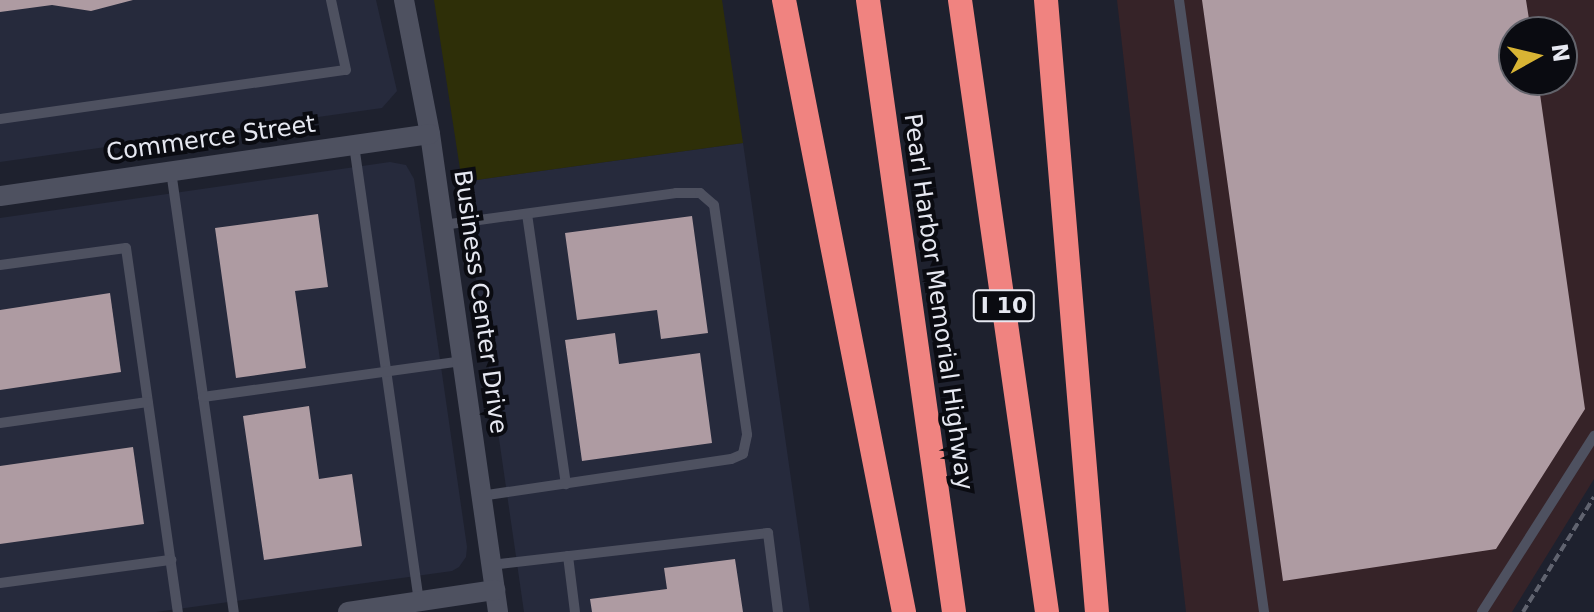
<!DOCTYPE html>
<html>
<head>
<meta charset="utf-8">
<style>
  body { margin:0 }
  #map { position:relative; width:1594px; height:612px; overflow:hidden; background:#1e212e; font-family:"DejaVu Sans",sans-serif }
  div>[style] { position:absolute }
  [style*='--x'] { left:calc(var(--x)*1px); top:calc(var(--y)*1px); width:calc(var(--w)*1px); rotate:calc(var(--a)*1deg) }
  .built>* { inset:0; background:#262a3c }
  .industrial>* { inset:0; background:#362328 }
  .green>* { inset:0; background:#2e2f08 }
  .building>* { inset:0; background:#ae9ba2 }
  .path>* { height:4px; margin-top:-2px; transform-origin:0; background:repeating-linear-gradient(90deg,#60636f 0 8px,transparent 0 12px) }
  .lane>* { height:10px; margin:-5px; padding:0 5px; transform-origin:5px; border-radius:5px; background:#4e5160 }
  .street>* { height:20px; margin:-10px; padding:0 10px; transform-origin:10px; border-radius:10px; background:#4e5160 }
  .highway>* { height:24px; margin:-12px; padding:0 12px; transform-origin:12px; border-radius:12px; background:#f08380 }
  span { translate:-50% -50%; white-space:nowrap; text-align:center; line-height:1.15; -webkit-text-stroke:8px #0a0b11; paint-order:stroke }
  .shield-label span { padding:2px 6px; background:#0a0b11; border:2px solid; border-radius:6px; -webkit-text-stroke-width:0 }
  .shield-label { font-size:22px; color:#e6e8f1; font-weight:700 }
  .street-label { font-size:24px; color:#e6e8f1 }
  .north { position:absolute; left:1498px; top:16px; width:80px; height:80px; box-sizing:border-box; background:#0a0b11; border:2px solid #62636b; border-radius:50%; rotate:82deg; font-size:22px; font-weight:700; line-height:32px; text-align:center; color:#e6e8f1 }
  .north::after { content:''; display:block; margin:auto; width:28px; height:36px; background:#d8b434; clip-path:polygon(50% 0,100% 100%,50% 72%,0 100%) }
</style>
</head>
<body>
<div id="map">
  <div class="built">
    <i style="clip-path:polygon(0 0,376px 0,397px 91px,382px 108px,0 162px)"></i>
    <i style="clip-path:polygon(743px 143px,810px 612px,524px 612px,462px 182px)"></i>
    <i style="clip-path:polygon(390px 162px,406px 165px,414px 179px,467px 547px,466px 557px,459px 567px,452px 571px,156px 612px,0 612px,0 218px)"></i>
  </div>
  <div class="industrial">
    <i style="clip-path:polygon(evenodd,1117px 0,1594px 0,1594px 479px,1512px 612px,1186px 612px,1117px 0,1514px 32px,1562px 32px,1562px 80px,1514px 80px,1514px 32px)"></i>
  </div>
  <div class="green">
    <i style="clip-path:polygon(434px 0,722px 0,743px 143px,462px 182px)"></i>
  </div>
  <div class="building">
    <i style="clip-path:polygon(0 0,133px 0,91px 11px,52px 5px,0 12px)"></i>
    <i style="clip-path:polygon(1202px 0,1526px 0,1531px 32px,1514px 32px,1514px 80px,1538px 80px,1585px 409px,1496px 549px,1283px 581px)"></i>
    <i style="clip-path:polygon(318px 214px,328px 287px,295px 291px,306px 368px,236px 378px,215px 228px)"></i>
    <i style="clip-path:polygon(692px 216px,708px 333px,661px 339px,657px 310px,577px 320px,565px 233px)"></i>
    <i style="clip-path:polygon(110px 293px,121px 372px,0 390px,0 310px)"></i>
    <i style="clip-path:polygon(615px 333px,619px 364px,700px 353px,712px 443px,582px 461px,565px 340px)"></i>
    <i style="clip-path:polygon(309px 406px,319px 479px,352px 474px,362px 546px,264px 560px,243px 416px)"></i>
    <i style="clip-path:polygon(133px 447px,144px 524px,0 544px,0 466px)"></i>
    <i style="clip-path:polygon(735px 559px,743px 612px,592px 612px,590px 599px,667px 589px,664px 568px)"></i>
  </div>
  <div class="path">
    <i style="--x:1523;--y:612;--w:135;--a:-58.3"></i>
  </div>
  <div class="lane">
    <i style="--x:1179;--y:0;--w:618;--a:82.09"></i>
    <i style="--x:0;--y:119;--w:349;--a:-8.1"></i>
    <i style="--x:346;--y:70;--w:72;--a:-102.1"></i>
    <i style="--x:354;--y:145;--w:461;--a:81.9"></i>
    <i style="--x:171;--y:171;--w:445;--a:81.9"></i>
    <i style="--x:527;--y:214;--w:273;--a:81.8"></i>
    <i style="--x:443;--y:225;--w:235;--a:-7.8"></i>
    <i style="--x:676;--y:193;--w:24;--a:0"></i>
    <i style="--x:700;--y:193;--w:18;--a:41"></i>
    <i style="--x:714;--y:205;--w:232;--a:81.8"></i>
    <i style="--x:747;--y:435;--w:19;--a:102"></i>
    <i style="--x:743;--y:454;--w:13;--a:157"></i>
    <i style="--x:731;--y:459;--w:253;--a:171.6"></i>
    <i style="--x:0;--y:265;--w:127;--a:-7.7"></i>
    <i style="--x:126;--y:248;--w:368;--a:81.9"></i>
    <i style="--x:203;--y:397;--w:261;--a:-7.9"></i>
    <i style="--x:0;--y:423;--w:149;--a:-8.1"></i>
    <i style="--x:568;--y:556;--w:56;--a:82.9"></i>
    <i style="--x:491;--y:565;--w:279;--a:-6.6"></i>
    <i style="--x:768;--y:533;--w:80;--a:82.8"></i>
    <i style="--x:0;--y:583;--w:173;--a:-7.7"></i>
    <i style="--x:1482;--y:612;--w:209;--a:-57.5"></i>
  </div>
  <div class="street">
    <i style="--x:404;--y:0;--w:136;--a:79"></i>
    <i style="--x:430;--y:134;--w:483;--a:81.9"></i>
    <i style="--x:0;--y:196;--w:434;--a:-8.2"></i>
    <i style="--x:348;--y:612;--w:149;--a:-8.5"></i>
  </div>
  <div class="highway">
    <i style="--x:784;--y:0;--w:624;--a:78.91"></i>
    <i style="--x:868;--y:0;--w:618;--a:82"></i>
    <i style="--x:960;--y:0;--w:618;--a:81.91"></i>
    <i style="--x:1046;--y:0;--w:614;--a:85.24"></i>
  </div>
  <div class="shield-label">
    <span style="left:1004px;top:306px">I 10</span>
  </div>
  <div class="street-label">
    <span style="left:211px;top:139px;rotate:-8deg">Commerce Street</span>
    <span style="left:480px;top:302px;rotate:82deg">Business Center Drive</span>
    <span style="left:938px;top:302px;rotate:82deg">Pearl Harbor Memorial Highway</span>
  </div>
  <div class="north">N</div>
</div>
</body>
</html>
